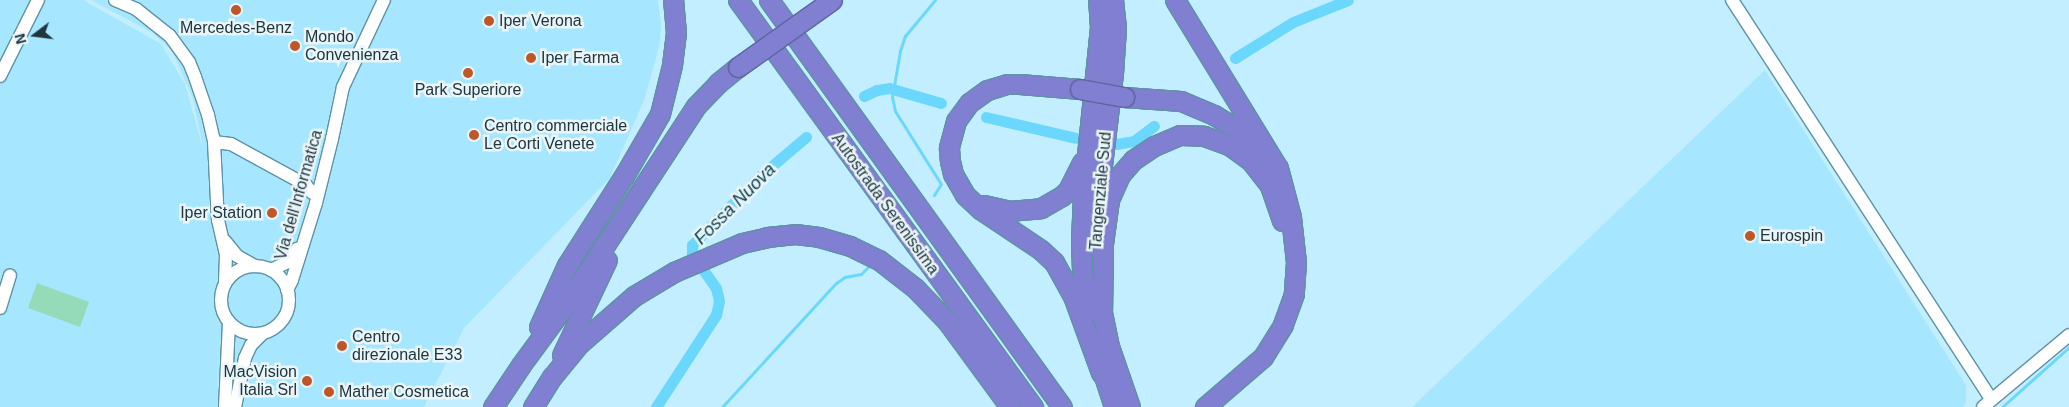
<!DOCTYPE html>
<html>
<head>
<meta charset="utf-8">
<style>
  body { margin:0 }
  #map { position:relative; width:2069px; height:407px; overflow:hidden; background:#c3eeff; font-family:Helvetica,sans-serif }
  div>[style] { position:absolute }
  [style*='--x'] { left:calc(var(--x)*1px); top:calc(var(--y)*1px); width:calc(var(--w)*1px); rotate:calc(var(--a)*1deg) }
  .built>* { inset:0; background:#a6e7ff }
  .green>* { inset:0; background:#95dbba }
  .stream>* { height:3px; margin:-1.5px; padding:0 1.5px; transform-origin:1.5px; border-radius:1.5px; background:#6bd7fd }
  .canal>* { height:11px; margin:-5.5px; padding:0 5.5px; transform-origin:5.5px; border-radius:5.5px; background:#6bd7fd }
  .roads { filter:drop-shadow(1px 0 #5e92a5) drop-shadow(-1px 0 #5e92a5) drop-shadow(0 1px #5e92a5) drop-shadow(0 -1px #5e92a5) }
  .minor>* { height:12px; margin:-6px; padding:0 6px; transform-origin:6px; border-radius:6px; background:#fff }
  .minor>.ring { margin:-6px; padding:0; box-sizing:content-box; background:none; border:12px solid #fff; border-radius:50% }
  .highway>* { height:19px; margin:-9.5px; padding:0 9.5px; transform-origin:9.5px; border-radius:9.5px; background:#807fd1 }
  .bridges { filter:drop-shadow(1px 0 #5e659e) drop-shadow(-1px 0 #5e659e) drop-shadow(0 1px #5e659e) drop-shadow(0 -1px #5e659e) }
  .highway-bridge>* { height:19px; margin:-9.5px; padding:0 9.5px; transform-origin:9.5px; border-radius:9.5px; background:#807fd1 }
  .dots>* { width:14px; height:14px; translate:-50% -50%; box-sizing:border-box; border:2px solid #eaf5f9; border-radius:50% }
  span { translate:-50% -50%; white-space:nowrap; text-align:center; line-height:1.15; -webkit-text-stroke:5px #eaf5f9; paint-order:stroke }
  .poi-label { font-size:16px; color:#20363e }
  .left { translate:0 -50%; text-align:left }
  .right { translate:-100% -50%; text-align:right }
  .street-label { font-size:16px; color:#20363e }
  .water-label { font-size:18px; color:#0e404f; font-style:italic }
  .north { position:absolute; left:10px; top:10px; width:50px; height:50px; -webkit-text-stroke:4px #eaf5f9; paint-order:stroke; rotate:255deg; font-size:14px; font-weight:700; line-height:20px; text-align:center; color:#20363e }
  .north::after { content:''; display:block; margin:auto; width:18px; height:22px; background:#20363e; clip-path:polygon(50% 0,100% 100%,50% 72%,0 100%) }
</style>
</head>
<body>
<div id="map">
  <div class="built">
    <i style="clip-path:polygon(0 0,83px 0,161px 44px,185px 84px,204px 152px,193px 99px,172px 51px,151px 32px,91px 0,658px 0,661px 23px,660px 43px,645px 98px,610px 178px,464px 328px,424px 407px,219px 407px,217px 306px,218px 407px,0 407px)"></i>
    <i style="clip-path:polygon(1765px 70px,1966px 385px,1966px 402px,1963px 407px,1412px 407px)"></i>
  </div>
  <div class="green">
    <i style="clip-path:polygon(37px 283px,89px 302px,80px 327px,28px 308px)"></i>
  </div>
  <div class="stream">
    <i style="--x:934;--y:195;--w:13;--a:-58"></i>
    <i style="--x:941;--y:184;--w:86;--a:-122.2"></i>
    <i style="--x:895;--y:111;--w:14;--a:-102"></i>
    <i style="--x:892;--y:97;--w:47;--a:-80.1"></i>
    <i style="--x:900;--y:51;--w:16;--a:-72"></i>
    <i style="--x:905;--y:36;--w:47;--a:-50.2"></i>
    <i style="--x:722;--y:407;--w:168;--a:-47.4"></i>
    <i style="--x:836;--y:283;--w:11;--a:-34"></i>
    <i style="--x:845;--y:277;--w:16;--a:-11"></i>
    <i style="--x:861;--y:274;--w:11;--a:-45"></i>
    <i style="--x:2002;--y:407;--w:90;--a:-41.8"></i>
  </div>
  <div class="canal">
    <i style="--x:1235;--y:58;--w:68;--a:-31.8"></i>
    <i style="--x:1293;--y:22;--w:59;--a:-21.8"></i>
    <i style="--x:864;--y:96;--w:14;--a:-25"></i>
    <i style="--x:877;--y:90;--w:12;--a:-9"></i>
    <i style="--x:889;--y:88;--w:54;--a:16.1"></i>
    <i style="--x:986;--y:117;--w:92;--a:13.1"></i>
    <i style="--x:1116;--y:144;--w:18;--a:-9"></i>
    <i style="--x:1134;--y:141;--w:25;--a:-37"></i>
    <i style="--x:656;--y:407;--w:110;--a:-56.9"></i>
    <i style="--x:716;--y:315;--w:14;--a:-78"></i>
    <i style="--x:719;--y:301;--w:13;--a:-103"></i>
    <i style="--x:716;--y:288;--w:42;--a:-125.2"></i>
    <i style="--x:692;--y:254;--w:9;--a:-90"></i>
    <i style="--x:692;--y:245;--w:98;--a:-45.4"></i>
    <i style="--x:761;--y:175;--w:59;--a:-40.2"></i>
  </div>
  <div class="roads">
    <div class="minor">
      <i style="--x:115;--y:0;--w:23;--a:23"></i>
      <i style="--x:136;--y:9;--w:43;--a:38.5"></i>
      <i style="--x:170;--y:36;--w:32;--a:54"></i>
      <i style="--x:189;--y:62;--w:16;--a:68"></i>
      <i style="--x:195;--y:77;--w:40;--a:71.1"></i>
      <i style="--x:208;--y:115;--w:28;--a:77"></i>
      <i style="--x:214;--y:142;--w:78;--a:87.1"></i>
      <i style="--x:218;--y:220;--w:35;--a:77"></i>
      <i style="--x:226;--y:254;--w:30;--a:92"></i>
      <i style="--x:1732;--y:0;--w:476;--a:57"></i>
      <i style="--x:0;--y:76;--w:85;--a:-63.4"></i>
      <i style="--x:214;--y:142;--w:17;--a:7"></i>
      <i style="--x:231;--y:144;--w:85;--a:28.7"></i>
      <i style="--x:306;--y:185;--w:10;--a:53"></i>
      <i style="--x:225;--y:241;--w:19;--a:51"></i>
      <i style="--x:237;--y:256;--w:21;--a:29"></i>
      <i class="ring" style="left:221px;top:266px;width:56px;height:56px"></i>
      <i style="--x:271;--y:270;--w:21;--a:-25"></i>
      <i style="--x:290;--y:261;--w:14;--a:-60"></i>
      <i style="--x:287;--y:290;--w:11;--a:-63"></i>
      <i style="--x:292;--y:280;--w:81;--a:-72.7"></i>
      <i style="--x:316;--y:203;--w:66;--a:-76"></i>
      <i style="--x:332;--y:139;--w:53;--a:-78.1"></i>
      <i style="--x:343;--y:87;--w:96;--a:-64.8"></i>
      <i style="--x:0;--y:308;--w:34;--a:-73"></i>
      <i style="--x:225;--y:407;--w:84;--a:-87.3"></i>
      <i style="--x:235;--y:407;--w:50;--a:-78.5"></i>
      <i style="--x:245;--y:358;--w:14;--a:-65"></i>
      <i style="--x:251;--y:345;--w:16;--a:-45"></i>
      <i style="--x:1983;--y:407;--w:112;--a:-39.9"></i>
    </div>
    <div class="highway">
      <i style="--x:738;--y:0;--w:503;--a:54.06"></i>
      <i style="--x:769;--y:0;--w:501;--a:54.25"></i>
      <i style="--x:1175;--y:0;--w:197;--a:58.5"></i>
      <i style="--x:1278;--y:168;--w:51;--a:75.1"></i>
      <i style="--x:1291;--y:217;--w:45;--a:83.7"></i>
      <i style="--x:1296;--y:262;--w:32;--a:94"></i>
      <i style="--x:1294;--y:294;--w:33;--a:110"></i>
      <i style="--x:1283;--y:325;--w:38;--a:122"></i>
      <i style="--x:1263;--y:357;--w:77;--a:139.2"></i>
      <i style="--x:1080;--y:89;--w:61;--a:-175.3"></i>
      <i style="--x:1019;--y:84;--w:12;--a:180"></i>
      <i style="--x:1007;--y:84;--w:21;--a:163"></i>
      <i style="--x:987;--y:90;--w:22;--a:144"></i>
      <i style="--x:969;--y:103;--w:22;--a:126"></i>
      <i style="--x:956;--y:121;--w:28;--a:105"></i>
      <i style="--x:949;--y:148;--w:13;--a:86"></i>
      <i style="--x:950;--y:161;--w:13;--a:77"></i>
      <i style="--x:953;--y:174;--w:24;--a:60"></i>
      <i style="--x:965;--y:195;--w:21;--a:43"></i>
      <i style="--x:980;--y:209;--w:73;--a:33.9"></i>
      <i style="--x:1041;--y:250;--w:18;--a:43"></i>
      <i style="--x:1054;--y:262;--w:39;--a:61"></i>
      <i style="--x:1073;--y:296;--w:82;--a:70"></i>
      <i style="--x:1124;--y:97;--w:57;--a:4"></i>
      <i style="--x:1181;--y:101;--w:36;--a:23"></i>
      <i style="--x:1214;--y:115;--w:26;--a:31"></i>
      <i style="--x:1236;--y:128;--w:38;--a:48"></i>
      <i style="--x:984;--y:205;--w:26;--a:13"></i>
      <i style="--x:1009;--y:211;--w:32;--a:-5"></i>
      <i style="--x:1041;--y:208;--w:24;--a:-30"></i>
      <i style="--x:1062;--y:196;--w:8;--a:-45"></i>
      <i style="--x:1068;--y:190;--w:31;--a:-63"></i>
      <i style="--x:1096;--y:216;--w:143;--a:-83.2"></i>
      <i style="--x:1113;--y:74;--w:46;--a:-86.3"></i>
      <i style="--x:1116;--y:28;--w:28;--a:-96"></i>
      <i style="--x:1100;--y:303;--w:44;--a:78.2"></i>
      <i style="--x:1109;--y:346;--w:65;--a:71"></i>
      <i style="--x:1087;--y:312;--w:41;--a:-97"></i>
      <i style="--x:1082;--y:271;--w:30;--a:-92"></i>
      <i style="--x:1081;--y:241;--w:47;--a:-87.6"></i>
      <i style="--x:1083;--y:194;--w:168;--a:-84.2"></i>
      <i style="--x:1100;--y:27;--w:27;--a:-94"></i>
      <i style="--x:1102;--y:316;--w:72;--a:-89.2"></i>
      <i style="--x:1103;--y:244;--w:44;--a:-82.2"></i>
      <i style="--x:1109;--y:200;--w:27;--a:-66"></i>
      <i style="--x:1120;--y:175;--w:20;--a:-49"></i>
      <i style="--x:1133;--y:160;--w:25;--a:-34"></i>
      <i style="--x:1154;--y:146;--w:28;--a:-23"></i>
      <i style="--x:1180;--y:135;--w:24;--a:2"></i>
      <i style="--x:1204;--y:136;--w:27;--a:20"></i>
      <i style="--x:1229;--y:145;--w:26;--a:36"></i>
      <i style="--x:1250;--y:160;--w:33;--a:52"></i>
      <i style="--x:1270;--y:186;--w:37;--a:71"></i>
      <i style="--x:539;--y:327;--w:68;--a:-65.7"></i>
      <i style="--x:567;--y:265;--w:106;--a:-57.4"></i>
      <i style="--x:624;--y:176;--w:72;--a:-59.9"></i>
      <i style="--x:660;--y:114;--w:50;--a:-76.2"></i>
      <i style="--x:672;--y:65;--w:32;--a:-83"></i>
      <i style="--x:676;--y:33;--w:33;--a:-95"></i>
      <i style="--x:562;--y:355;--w:105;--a:-64.7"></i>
      <i style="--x:1099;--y:361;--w:48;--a:71.9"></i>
      <i style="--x:493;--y:407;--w:50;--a:-56.3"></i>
      <i style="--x:521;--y:365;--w:84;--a:-53.7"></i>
      <i style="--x:571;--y:297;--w:228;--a:-56.8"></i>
      <i style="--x:696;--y:106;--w:32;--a:-46"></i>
      <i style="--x:718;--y:83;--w:26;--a:-39"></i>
      <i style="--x:533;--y:407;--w:36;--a:-58"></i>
      <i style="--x:552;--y:377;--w:43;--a:-50.7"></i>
      <i style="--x:579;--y:344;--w:73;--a:-41.1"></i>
      <i style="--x:634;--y:296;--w:47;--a:-31"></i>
      <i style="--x:674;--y:272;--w:74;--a:-23.1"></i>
      <i style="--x:742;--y:243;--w:26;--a:-13"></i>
      <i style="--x:767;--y:237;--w:28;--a:-6"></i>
      <i style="--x:795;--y:234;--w:24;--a:7"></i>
      <i style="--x:819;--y:237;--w:32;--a:16"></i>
      <i style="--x:850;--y:246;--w:32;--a:26"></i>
      <i style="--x:879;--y:260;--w:46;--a:37.9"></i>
      <i style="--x:915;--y:288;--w:46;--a:45.9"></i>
      <i style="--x:947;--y:321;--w:107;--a:53.8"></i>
    </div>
  </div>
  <div class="bridges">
    <div class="highway-bridge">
      <i style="--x:738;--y:67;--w:115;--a:-35.5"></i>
      <i style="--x:1080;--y:89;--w:45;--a:10.3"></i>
    </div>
  </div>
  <div class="dots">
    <i style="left:236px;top:10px;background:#bd5728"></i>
    <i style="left:489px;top:21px;background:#bd5728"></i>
    <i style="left:295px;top:46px;background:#bd5728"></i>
    <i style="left:531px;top:58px;background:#bd5728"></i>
    <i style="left:468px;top:73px;background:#bd5728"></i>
    <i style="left:474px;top:135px;background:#bd5728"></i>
    <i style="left:272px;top:213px;background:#bd5728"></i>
    <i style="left:1750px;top:236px;background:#bd5728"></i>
    <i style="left:342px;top:346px;background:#bd5728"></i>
    <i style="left:307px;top:381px;background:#bd5728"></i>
    <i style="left:329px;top:392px;background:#bd5728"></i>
  </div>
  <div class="poi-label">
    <span class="left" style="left:499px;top:21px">Iper Verona</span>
    <span style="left:236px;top:28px">Mercedes-Benz</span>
    <span class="left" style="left:305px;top:46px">Mondo<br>Convenienza</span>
    <span class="left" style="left:541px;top:58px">Iper Farma</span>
    <span style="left:468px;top:90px">Park Superiore</span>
    <span class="left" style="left:484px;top:135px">Centro commerciale<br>Le Corti Venete</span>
    <span class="right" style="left:262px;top:213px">Iper Station</span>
    <span class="left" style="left:1760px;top:236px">Eurospin</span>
    <span class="left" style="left:352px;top:346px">Centro<br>direzionale E33</span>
    <span class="right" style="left:297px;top:381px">MacVision<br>Italia Srl</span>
    <span class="left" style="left:339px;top:392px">Mather Cosmetica</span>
  </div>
  <div class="street-label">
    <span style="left:1101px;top:191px;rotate:-85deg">Tangenziale Sud</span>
    <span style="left:299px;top:195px;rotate:-74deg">Via dell'Informatica</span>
    <span style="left:885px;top:204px;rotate:54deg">Autostrada Serenissima</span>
  </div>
  <div class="water-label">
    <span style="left:735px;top:204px;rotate:-45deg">Fossa Nuova</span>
  </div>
  <div class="north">N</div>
</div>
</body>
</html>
